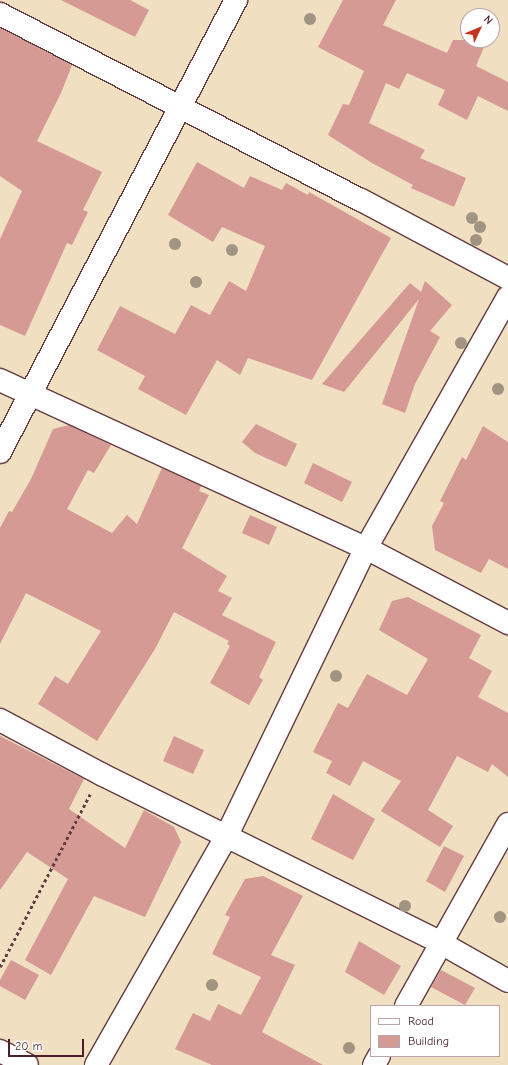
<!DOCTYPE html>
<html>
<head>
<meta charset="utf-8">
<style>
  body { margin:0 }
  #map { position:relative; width:508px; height:1065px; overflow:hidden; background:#f0dfc0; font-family:"Comic Neue",sans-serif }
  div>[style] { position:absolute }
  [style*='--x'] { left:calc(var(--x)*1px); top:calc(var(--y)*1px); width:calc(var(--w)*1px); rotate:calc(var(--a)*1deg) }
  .building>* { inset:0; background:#d49a93 }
  .path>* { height:2.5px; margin-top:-1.25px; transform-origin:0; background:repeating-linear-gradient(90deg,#633c41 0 3px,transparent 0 6px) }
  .roads { filter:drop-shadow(1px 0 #633c41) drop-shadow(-1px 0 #633c41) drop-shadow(0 1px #633c41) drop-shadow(0 -1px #633c41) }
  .street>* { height:22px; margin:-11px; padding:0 11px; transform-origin:11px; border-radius:11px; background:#fff }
  .trees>* { width:12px; height:12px; margin:-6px; border-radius:50%; background:#a19480 }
  span { translate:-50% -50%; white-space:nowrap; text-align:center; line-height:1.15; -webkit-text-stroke:3.5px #fff; paint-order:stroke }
  .legend { position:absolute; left:370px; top:1005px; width:130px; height:52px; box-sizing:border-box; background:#fff; border:1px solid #b7a5aa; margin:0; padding:5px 7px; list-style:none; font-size:12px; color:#4a1f2b }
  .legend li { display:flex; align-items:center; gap:8px; height:20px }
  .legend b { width:20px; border:1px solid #b7a5aa }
  .north { position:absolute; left:460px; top:8px; width:40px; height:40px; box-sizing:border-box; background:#fff; border:1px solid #b7a5aa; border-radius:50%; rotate:46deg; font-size:11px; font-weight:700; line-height:16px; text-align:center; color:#4a1f2b }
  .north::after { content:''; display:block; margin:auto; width:14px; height:18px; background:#c8321e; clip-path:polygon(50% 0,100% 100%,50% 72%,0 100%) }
  .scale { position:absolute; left:8px; top:1039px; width:76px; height:18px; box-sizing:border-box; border:2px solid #4a1f2b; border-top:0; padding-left:5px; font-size:12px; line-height:14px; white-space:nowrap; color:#4a1f2b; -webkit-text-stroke:3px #fff; paint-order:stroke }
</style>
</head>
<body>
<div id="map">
  <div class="building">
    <i style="clip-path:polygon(61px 0,130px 0,149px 10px,135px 37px)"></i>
    <i style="clip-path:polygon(343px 0,396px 0,383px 25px,447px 53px,453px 40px,487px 40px,476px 66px,508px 82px,508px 111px,478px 96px,467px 120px,438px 105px,445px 90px,407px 73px,399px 89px,386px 83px,369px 123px,425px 150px,420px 158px,466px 178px,454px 207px,411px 188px,413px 185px,372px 163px,328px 135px,343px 104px,349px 105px,364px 71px,318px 47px)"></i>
    <i style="clip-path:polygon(0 28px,72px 65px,61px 93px,37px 141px,102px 172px,83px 210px,88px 212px,72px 245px,67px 243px,25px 336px,0 325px,0 239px,22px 191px,0 176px)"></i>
    <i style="clip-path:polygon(197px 162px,244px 188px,250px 176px,282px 190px,286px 183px,308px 195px,309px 192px,391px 238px,312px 380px,248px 358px,240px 375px,217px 360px,186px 415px,138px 389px,145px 376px,97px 350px,120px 306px,175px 334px,191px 305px,210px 315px,229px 281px,246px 291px,265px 246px,222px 227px,213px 242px,168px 215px)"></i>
    <i style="clip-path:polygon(425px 281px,452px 305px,430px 331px,440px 337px,415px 384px,405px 413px,382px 404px,419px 299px,344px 392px,322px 384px,410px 283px,421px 292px)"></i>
    <i style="clip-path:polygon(256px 424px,297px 444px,286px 467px,255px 453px,242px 442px)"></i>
    <i style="clip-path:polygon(69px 425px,111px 445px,94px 473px,88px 470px,67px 509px,112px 533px,127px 515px,137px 524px,162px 468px,201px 486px,199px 491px,209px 495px,182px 548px,227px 576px,218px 591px,232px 598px,222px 615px,276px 642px,259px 677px,263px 680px,249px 705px,210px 683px,230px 646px,227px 644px,229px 641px,174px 612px,155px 649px,97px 741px,38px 704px,55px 676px,68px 684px,101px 631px,26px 593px,0 644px,0 528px,9px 511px,12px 512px,31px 479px,53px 429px)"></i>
    <i style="clip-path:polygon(483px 426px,508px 442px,508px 569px,489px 559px,481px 573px,435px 550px,432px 526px,444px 503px,440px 501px,462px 457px,466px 460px)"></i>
    <i style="clip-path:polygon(313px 463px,352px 482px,342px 502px,304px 483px)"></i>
    <i style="clip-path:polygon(250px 515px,277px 527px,269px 545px,242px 533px)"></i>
    <i style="clip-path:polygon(408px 597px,481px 635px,469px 658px,492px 671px,478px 697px,508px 713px,508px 777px,492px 764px,488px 772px,457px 756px,428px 810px,453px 826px,440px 847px,381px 811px,401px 781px,363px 761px,350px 786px,326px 773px,332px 761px,313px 752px,338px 703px,348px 708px,367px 674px,407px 695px,428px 659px,379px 630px,392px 601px)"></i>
    <i style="clip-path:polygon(0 736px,84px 779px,69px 809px,125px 848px,144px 810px,174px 827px,181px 842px,145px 917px,94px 896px,51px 975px,25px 960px,68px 879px,27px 852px,0 890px)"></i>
    <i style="clip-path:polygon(174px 736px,204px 750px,193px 774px,163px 761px)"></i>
    <i style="clip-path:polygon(333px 794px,375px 819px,353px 860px,311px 839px)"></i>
    <i style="clip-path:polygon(444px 846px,464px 856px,445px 892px,426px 881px)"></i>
    <i style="clip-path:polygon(263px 876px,303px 896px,271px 955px,295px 965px,262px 1032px,323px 1065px,212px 1065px,175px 1049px,193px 1013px,210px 1021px,218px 1004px,241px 1015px,261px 977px,212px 954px,230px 917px,225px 915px,245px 879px)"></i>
    <i style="clip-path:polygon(359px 941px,401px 966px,384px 995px,345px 972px)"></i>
    <i style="clip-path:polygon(11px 960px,39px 975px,25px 1000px,0 986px,0 980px)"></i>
    <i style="clip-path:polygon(441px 970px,475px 988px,465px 1005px,431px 987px)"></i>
  </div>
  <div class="path">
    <i style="--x:0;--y:967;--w:195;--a:-62.5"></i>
  </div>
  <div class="roads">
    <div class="street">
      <i style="--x:0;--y:14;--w:406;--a:27.3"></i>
      <i style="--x:361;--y:200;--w:166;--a:28"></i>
      <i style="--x:0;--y:380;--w:403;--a:24.7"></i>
      <i style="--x:366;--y:548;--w:161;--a:27.8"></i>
      <i style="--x:0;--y:452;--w:510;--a:-62.43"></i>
      <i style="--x:0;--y:720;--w:115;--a:28.1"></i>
      <i style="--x:101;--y:774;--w:380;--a:26.4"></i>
      <i style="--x:441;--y:943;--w:77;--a:29.6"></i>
      <i style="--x:406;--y:1006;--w:209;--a:-60.7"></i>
      <i style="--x:0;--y:1051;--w:30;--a:27"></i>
      <i style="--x:96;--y:1065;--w:265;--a:-60.3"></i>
      <i style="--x:227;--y:835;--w:319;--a:-64.2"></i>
      <i style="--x:366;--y:548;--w:288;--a:-60.5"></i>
      <i style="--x:374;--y:1065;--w:10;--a:-61"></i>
    </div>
  </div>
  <div class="trees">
    <i style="left:310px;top:19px"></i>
    <i style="left:472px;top:218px"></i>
    <i style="left:480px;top:227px"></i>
    <i style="left:476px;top:240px"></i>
    <i style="left:175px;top:244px"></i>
    <i style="left:232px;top:250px"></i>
    <i style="left:196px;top:282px"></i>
    <i style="left:461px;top:343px"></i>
    <i style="left:498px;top:389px"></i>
    <i style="left:336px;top:676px"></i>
    <i style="left:405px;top:906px"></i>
    <i style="left:500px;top:917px"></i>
    <i style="left:212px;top:985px"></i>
    <i style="left:349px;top:1048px"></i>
  </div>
  <ul class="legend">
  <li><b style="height:5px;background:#fff"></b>Road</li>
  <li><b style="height:11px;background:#d49a93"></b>Building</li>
  </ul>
  <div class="north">N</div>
  <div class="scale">20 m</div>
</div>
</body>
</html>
